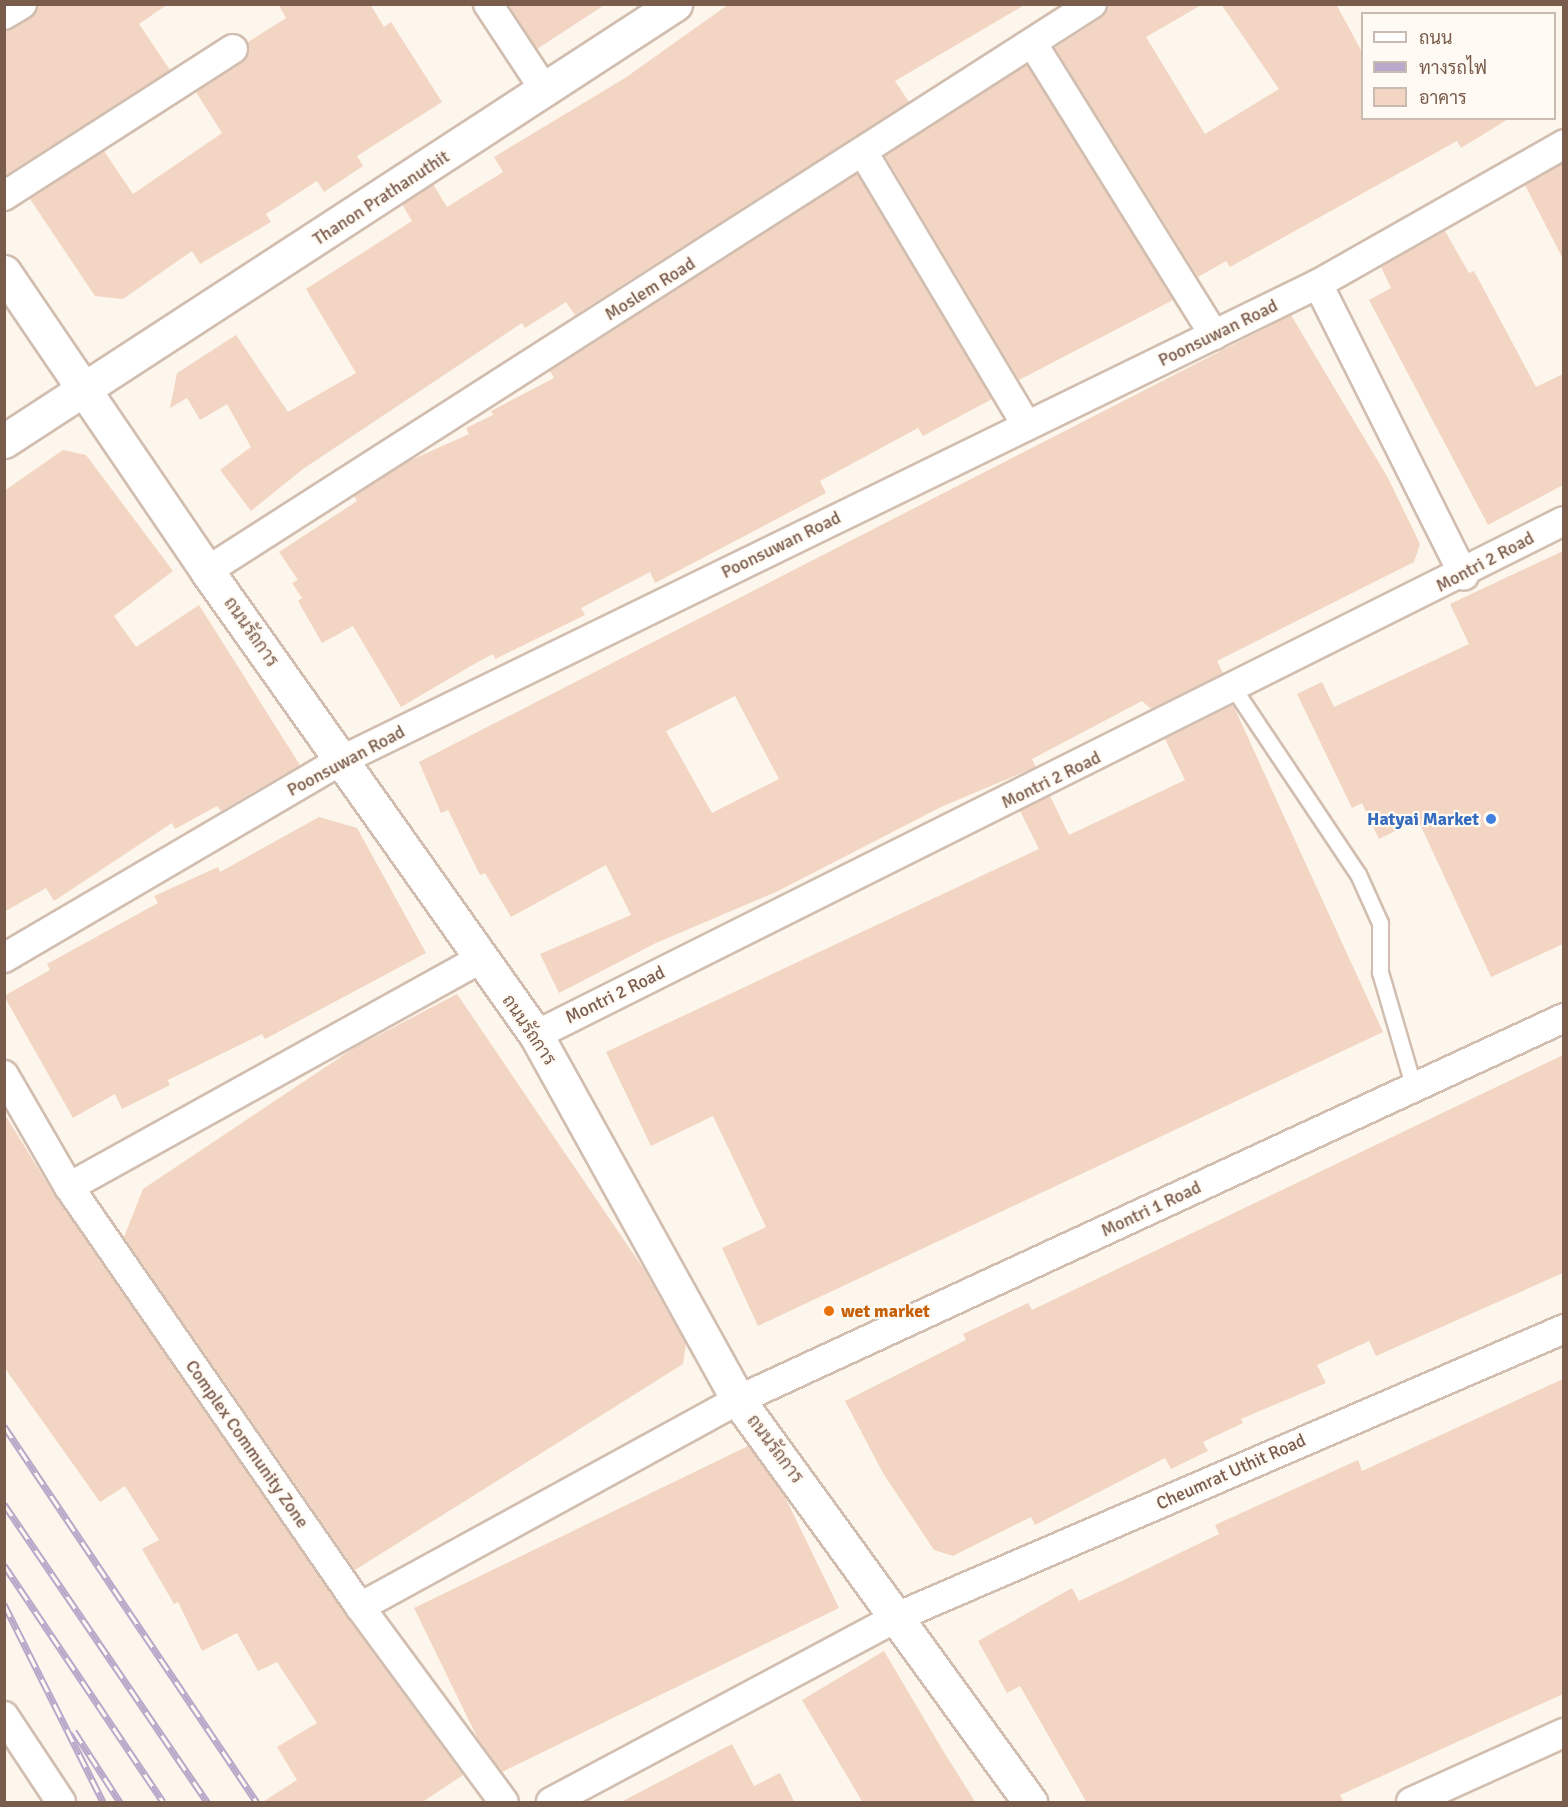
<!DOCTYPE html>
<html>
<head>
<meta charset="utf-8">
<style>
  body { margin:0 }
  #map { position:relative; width:1568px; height:1807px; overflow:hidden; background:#fdf6ec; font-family:Signika,Sarabun,sans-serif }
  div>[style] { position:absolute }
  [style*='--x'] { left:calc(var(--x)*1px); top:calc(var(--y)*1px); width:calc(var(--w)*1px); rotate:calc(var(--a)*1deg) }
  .building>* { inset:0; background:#f3d5c3 }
  .roads { filter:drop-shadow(2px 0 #d1beb0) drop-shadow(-2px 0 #d1beb0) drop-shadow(0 2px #d1beb0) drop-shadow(0 -2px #d1beb0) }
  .lane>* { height:15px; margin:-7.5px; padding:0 7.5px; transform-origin:7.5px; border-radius:7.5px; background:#fff }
  .street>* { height:28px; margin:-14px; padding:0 14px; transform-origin:14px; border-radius:14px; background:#fff }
  .secondary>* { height:33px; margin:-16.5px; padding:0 16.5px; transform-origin:16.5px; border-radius:16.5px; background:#fff }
  .rail>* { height:7px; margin-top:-3.5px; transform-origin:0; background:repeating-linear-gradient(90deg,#fffaf3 0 14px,#b9a8c9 0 28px); box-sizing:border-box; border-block:2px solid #b9a8c9 }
  .dots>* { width:16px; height:16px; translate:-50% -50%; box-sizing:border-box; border:3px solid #fffaf3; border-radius:50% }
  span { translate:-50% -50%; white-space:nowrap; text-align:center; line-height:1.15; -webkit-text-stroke:4.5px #fffaf3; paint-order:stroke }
  .street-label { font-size:18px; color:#7a5c4d }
  .shop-label { font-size:18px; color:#366cbe; font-weight:700 }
  .right { translate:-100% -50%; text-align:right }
  .food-label { font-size:18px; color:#c56008; font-weight:700 }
  .left { translate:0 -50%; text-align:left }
  .frame { position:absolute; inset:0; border:6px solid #7a5c4d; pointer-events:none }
  .legend { position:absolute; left:1361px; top:12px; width:195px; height:108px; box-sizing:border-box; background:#fffaf3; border:2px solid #cabbb1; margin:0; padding:8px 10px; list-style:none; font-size:18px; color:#7a5c4d }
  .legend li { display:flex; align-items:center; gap:12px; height:30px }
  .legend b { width:30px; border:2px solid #cabbb1 }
</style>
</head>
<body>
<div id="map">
  <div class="building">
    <i style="clip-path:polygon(39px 4px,168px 4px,139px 24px,170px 70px,4px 176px,4px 31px,31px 18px)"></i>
    <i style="clip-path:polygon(278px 4px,370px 4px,384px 27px,391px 22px,442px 102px,357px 156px,363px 166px,324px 192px,317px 181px,266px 214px,271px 222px,200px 264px,192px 251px,123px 299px,95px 296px,30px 199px,104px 151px,133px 194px,222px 133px,196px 92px,242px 63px,248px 42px,286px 18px)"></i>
    <i style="clip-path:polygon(508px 4px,606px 4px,537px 49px)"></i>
    <i style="clip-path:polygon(729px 4px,1026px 4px,895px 81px,909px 102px,575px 315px,566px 302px,525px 328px,522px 323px,303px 469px,251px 511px,220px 470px,251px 447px,227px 404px,200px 420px,187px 398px,170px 408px,177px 373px,236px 335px,288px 412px,356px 373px,306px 289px,412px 221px,402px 204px,433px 184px,447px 207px,503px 172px,494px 157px,625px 78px)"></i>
    <i style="clip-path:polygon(1108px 4px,1203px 4px,1146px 37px,1205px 134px,1279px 89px,1221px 4px,1336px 4px,1362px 52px,1362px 118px,1510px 118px,1461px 148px,1457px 141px,1230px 267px,1226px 261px,1198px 277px,1055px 48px,1101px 18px)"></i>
    <i style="clip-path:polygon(1027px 65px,1173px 300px,1019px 380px,885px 156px)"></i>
    <i style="clip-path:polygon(1563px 163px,1563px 259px,1525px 185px)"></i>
    <i style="clip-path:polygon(857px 174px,992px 399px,923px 436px,918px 428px,820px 481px,826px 493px,655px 583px,650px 572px,581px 608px,585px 615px,495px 659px,493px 654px,476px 663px,401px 707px,353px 626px,322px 643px,298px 601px,302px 598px,292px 583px,298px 580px,279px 552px,357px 501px,354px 496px,411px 460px,469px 434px,466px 428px,493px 415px,491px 411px,554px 378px,550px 371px)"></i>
    <i style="clip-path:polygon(1445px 231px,1469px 273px,1474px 271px,1536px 387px,1563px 374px,1563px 485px,1488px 525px,1369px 300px,1391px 288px,1381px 267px)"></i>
    <i style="clip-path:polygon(evenodd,1291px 315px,1388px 478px,1420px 544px,1414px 562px,1217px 661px,1223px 673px,1151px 709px,1142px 701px,1032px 759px,1036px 767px,941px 807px,776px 892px,656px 943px,559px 993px,540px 954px,631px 915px,606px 865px,511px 917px,485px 873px,480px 875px,448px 810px,441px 813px,419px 762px,1291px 315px,735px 696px,779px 779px,712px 813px,666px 731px,735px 696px)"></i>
    <i style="clip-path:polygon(63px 450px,86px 455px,173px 571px,114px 616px,136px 647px,199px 605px,300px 765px,221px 811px,217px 806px,175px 829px,172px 823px,54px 901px,46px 888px,4px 912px,4px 491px)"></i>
    <i style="clip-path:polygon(1563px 551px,1563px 944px,1491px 977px,1418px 820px,1379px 839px,1362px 803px,1352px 808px,1297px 694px,1322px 682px,1334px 707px,1469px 644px,1450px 604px)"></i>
    <i style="clip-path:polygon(1233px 705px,1383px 1032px,758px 1326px,722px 1248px,766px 1227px,713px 1116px,651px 1146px,606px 1052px,1039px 849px,1020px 811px,1050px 796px,1069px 835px,1185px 780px,1165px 739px)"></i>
    <i style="clip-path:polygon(319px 817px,357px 828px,426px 953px,265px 1039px,262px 1034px,168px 1080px,170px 1085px,122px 1109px,115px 1094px,73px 1118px,4px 996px,50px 970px,47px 964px,158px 903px,154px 896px,218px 867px,220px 872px)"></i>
    <i style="clip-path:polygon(457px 994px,643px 1268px,686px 1344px,683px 1364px,355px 1570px,124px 1237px,143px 1189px,354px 1048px)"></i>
    <i style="clip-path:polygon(1563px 1055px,1563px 1273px,1376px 1356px,1369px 1341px,1317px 1365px,1326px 1383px,1241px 1419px,1243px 1423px,1203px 1442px,1208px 1451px,1171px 1469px,1165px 1458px,1035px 1525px,1031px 1517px,953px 1556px,934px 1550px,883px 1473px,845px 1401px,966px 1340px,963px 1334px,1028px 1303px,1032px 1310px)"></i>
    <i style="clip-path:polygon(4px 1113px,55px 1196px,346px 1616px,463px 1775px,421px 1803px,261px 1803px,297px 1780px,277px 1747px,317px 1723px,277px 1662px,258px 1671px,237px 1633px,202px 1651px,178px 1602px,174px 1604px,142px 1549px,159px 1540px,125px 1486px,100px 1502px,4px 1367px)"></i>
    <i style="clip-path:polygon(1563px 1379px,1563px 1694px,1340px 1795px,1344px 1803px,1087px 1803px,1020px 1686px,1007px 1693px,978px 1641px,1072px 1588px,1079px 1601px,1130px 1577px,1219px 1534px,1215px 1525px,1358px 1460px,1362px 1471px)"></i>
    <i style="clip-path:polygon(748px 1446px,785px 1497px,839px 1608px,502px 1772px,478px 1739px,414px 1608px)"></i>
    <i style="clip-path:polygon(884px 1651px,942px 1749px,976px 1803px,863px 1803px,802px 1700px)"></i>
    <i style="clip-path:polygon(732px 1744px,754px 1786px,780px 1773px,795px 1803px,619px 1803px)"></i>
  </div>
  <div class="roads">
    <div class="lane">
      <i style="--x:1234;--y:689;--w:223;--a:56.2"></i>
      <i style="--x:1358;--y:874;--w:54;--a:65.8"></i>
      <i style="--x:1380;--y:923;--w:49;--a:90"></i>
      <i style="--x:1380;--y:972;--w:121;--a:73.7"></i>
    </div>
    <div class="street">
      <i style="--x:488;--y:4;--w:105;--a:56.6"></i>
      <i style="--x:4;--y:15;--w:21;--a:-31"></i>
      <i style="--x:1033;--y:44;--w:343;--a:58.1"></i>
      <i style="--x:863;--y:152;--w:317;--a:59.1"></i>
      <i style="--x:4;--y:196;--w:272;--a:-32.7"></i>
      <i style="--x:1318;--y:284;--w:326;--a:63.4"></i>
      <i style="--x:207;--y:571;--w:1051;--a:-32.65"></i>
      <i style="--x:4;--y:958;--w:392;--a:-30.4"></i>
      <i style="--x:342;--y:760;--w:1086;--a:-26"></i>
      <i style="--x:1318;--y:284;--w:283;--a:-29.6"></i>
      <i style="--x:536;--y:1035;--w:1149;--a:-26.57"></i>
      <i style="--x:4;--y:1075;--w:129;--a:59.9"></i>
      <i style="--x:69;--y:1187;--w:511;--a:55.28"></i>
      <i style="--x:360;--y:1607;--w:242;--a:53.6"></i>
      <i style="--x:69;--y:1187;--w:469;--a:-29"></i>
      <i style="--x:360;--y:1607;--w:431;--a:-28.7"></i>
      <i style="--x:738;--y:1400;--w:910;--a:-24.82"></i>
      <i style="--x:4;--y:1716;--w:103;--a:56.5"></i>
      <i style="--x:551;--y:1802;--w:395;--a:-28.1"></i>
      <i style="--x:899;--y:1616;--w:724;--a:-23.34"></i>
      <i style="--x:1411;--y:1802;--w:168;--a:-24.3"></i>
    </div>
    <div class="secondary">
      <i style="--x:4;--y:272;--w:361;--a:55.8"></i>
      <i style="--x:207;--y:571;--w:569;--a:54.66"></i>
      <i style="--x:536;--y:1035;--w:417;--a:61"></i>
      <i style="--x:738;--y:1400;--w:497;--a:54"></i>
      <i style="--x:4;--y:441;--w:801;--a:-33.07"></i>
    </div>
  </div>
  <div class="rail">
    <i style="--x:4;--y:1426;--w:453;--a:56.1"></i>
    <i style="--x:4;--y:1504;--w:361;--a:55.7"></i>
    <i style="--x:4;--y:1565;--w:285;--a:56.1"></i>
    <i style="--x:4;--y:1604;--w:221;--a:63.4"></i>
    <i style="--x:74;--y:1731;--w:85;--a:57.1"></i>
  </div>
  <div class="dots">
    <i style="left:1491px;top:819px;background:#3f7fe0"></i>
    <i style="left:829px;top:1311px;background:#e8710a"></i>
  </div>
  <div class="street-label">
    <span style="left:381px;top:198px;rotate:-33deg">Thanon Prathanuthit</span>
    <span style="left:650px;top:289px;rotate:-32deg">Moslem Road</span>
    <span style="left:1218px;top:333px;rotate:-26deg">Poonsuwan Road</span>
    <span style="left:781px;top:545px;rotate:-26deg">Poonsuwan Road</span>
    <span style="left:1485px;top:562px;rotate:-28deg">Montri 2 Road</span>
    <span style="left:251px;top:632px;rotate:55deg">ถนนรัถการ</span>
    <span style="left:346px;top:761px;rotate:-28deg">Poonsuwan Road</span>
    <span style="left:1051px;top:780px;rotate:-26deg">Montri 2 Road</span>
    <span style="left:615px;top:995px;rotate:-26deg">Montri 2 Road</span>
    <span style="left:529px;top:1030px;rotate:56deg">ถนนรัถการ</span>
    <span style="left:1151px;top:1209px;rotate:-25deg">Montri 1 Road</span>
    <span style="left:247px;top:1444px;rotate:55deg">Complex Community Zone</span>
    <span style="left:775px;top:1449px;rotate:53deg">ถนนรัถการ</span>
    <span style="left:1231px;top:1472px;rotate:-24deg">Cheumrat Uthit Road</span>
  </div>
  <div class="shop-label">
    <span class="right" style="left:1479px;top:819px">Hatyai Market</span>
  </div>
  <div class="food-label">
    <span class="left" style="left:841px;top:1311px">wet market</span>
  </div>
  <div class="frame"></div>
  <ul class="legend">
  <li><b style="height:8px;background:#fff"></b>ถนน</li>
  <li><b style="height:8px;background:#b9a8c9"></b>ทางรถไฟ</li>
  <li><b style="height:16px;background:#f3d5c3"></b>อาคาร</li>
  </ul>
</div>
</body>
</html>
